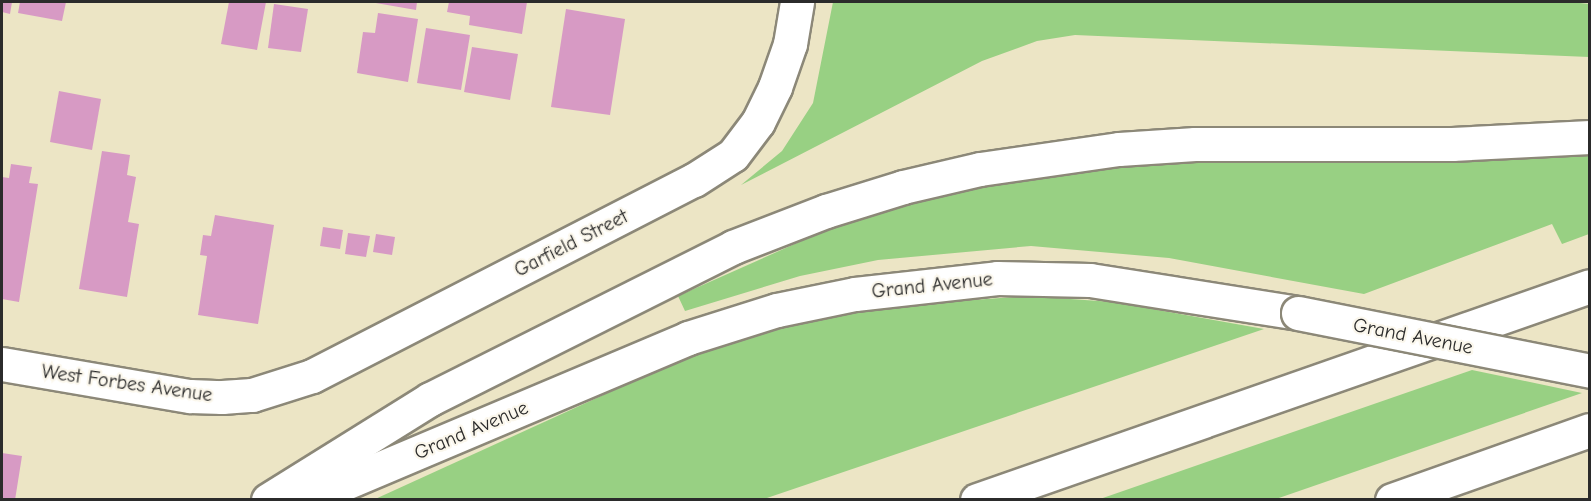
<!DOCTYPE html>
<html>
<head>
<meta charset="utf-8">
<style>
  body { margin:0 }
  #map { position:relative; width:1591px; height:501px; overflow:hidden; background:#ece5c5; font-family:"Comic Neue",sans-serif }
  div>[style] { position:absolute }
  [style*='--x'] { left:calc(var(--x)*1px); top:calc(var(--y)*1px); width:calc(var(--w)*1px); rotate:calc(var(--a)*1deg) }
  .green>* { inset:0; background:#98d083 }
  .building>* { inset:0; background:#d79ac4 }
  .roads { filter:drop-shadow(2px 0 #8c8878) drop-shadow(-2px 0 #8c8878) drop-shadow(0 2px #8c8878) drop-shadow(0 -2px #8c8878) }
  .minor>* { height:33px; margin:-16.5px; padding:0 16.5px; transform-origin:16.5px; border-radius:16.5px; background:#fff }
  .secondary>* { height:33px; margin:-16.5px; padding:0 16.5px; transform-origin:16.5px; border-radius:16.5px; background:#fff }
  .motorway>* { height:33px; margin:-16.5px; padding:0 16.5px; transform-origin:16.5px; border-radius:16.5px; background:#fff }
  .bridges { filter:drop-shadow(2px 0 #8c8878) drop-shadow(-2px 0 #8c8878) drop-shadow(0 2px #8c8878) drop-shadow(0 -2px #8c8878) }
  .secondary-bridge>* { height:33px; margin:-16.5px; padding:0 16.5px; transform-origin:16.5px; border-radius:16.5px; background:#fff }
  span { translate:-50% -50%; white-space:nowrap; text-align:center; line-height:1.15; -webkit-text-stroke:4.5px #fbf7ec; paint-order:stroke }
  .street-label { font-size:20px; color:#2b2b2b }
  .frame { position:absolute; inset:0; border:3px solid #2b2b2b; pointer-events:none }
</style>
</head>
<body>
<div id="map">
  <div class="green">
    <i style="clip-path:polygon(833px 2px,1571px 2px,1589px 4px,1589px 57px,1075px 35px,1037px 41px,982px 61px,741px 185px,782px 151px,813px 103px)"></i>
    <i style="clip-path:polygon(1589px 155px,1589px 234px,1562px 244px,1552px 224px,1364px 294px,1169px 258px,1031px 246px,878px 260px,800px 276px,685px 311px,678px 296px,835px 226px,906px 203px,1056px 171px,1192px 159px,1482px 160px)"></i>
    <i style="clip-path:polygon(1028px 296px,1113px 302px,1264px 329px,764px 499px,373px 500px,680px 360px,729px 344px,778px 329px,889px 306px)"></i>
    <i style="clip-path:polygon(1472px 370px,1582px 393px,1276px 499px,1100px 499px)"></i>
  </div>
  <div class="building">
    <i style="clip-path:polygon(2px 2px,12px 2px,10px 14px,2px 12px)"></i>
    <i style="clip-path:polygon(20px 2px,66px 2px,62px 21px,18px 13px)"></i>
    <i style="clip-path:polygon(229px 2px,266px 2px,257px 50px,221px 44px)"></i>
    <i style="clip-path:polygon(370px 2px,417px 2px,416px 10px)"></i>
    <i style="clip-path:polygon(449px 2px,527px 2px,522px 34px,469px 25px,470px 16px,447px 12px)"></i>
    <i style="clip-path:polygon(274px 4px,308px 9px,301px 52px,268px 48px)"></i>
    <i style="clip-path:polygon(566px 9px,625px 19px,610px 115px,551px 107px)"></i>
    <i style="clip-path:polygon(378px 13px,418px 19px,408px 82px,357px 73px,363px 32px,375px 33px)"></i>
    <i style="clip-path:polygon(426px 28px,470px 35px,461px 90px,417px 83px)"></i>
    <i style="clip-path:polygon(472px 47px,518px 54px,510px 100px,464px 92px)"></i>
    <i style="clip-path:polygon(59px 91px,101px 99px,92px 150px,50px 142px)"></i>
    <i style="clip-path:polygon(102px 151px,130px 155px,127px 175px,136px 177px,128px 222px,139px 224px,127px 297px,79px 289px)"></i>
    <i style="clip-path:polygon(11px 164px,32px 167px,29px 183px,38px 184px,19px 302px,2px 299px,2px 177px,9px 178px)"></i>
    <i style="clip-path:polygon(215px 215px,274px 225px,258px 324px,198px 315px,207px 256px,200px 255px,203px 235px,211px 236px)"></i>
    <i style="clip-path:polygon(323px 227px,343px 230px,340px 249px,320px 246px)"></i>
    <i style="clip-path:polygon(348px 233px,370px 236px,366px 257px,345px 254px)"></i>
    <i style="clip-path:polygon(376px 234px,395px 237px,392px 255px,373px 252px)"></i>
    <i style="clip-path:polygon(2px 453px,22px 456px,15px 500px,2px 500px)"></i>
  </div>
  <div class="roads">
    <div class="minor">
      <i style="--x:2;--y:364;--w:191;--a:9.7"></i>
      <i style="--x:190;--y:396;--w:32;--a:2"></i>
      <i style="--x:222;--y:397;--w:30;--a:-4"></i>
      <i style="--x:252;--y:395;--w:63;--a:-17.6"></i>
      <i style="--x:312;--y:376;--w:429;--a:-27.2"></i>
      <i style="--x:694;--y:180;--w:46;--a:-32.7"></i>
      <i style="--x:733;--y:155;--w:41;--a:-52.9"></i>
      <i style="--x:758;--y:122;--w:39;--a:-64"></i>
      <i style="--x:775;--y:87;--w:46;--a:-70.8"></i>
      <i style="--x:790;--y:44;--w:43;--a:-80.5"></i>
    </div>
    <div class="secondary">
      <i style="--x:305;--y:500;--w:416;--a:-22.9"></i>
      <i style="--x:688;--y:338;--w:93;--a:-17.5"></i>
      <i style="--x:777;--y:310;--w:80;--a:-11.6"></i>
      <i style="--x:855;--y:294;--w:143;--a:-6.4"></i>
      <i style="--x:997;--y:278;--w:93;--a:1.2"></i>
      <i style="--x:1090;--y:280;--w:211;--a:9"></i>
    </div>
    <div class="motorway">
      <i style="--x:268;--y:500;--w:191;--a:-31.9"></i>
      <i style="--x:430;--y:399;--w:339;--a:-26.6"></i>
      <i style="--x:733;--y:247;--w:100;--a:-21.2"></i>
      <i style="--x:826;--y:211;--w:81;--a:-17.3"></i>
      <i style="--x:903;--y:187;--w:79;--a:-13.2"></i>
      <i style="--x:980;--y:169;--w:140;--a:-8.2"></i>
      <i style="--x:1119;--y:149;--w:76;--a:-3.8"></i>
      <i style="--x:1195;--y:144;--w:257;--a:0"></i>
      <i style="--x:1452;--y:144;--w:138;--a:-2.9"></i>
      <i style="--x:977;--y:500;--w:649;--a:-19.24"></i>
      <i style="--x:1392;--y:500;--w:210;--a:-19.5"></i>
    </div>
  </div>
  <div class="bridges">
    <div class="secondary-bridge">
      <i style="--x:1298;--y:313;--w:298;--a:11.2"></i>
    </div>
  </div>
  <div class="street-label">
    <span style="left:571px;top:243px;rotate:-27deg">Garfield Street</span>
    <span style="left:932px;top:285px;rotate:-6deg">Grand Avenue</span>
    <span style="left:1413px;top:336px;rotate:11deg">Grand Avenue</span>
    <span style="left:127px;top:383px;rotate:8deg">West Forbes Avenue</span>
    <span style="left:471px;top:430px;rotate:-23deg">Grand Avenue</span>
  </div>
  <div class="frame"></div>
</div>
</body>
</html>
